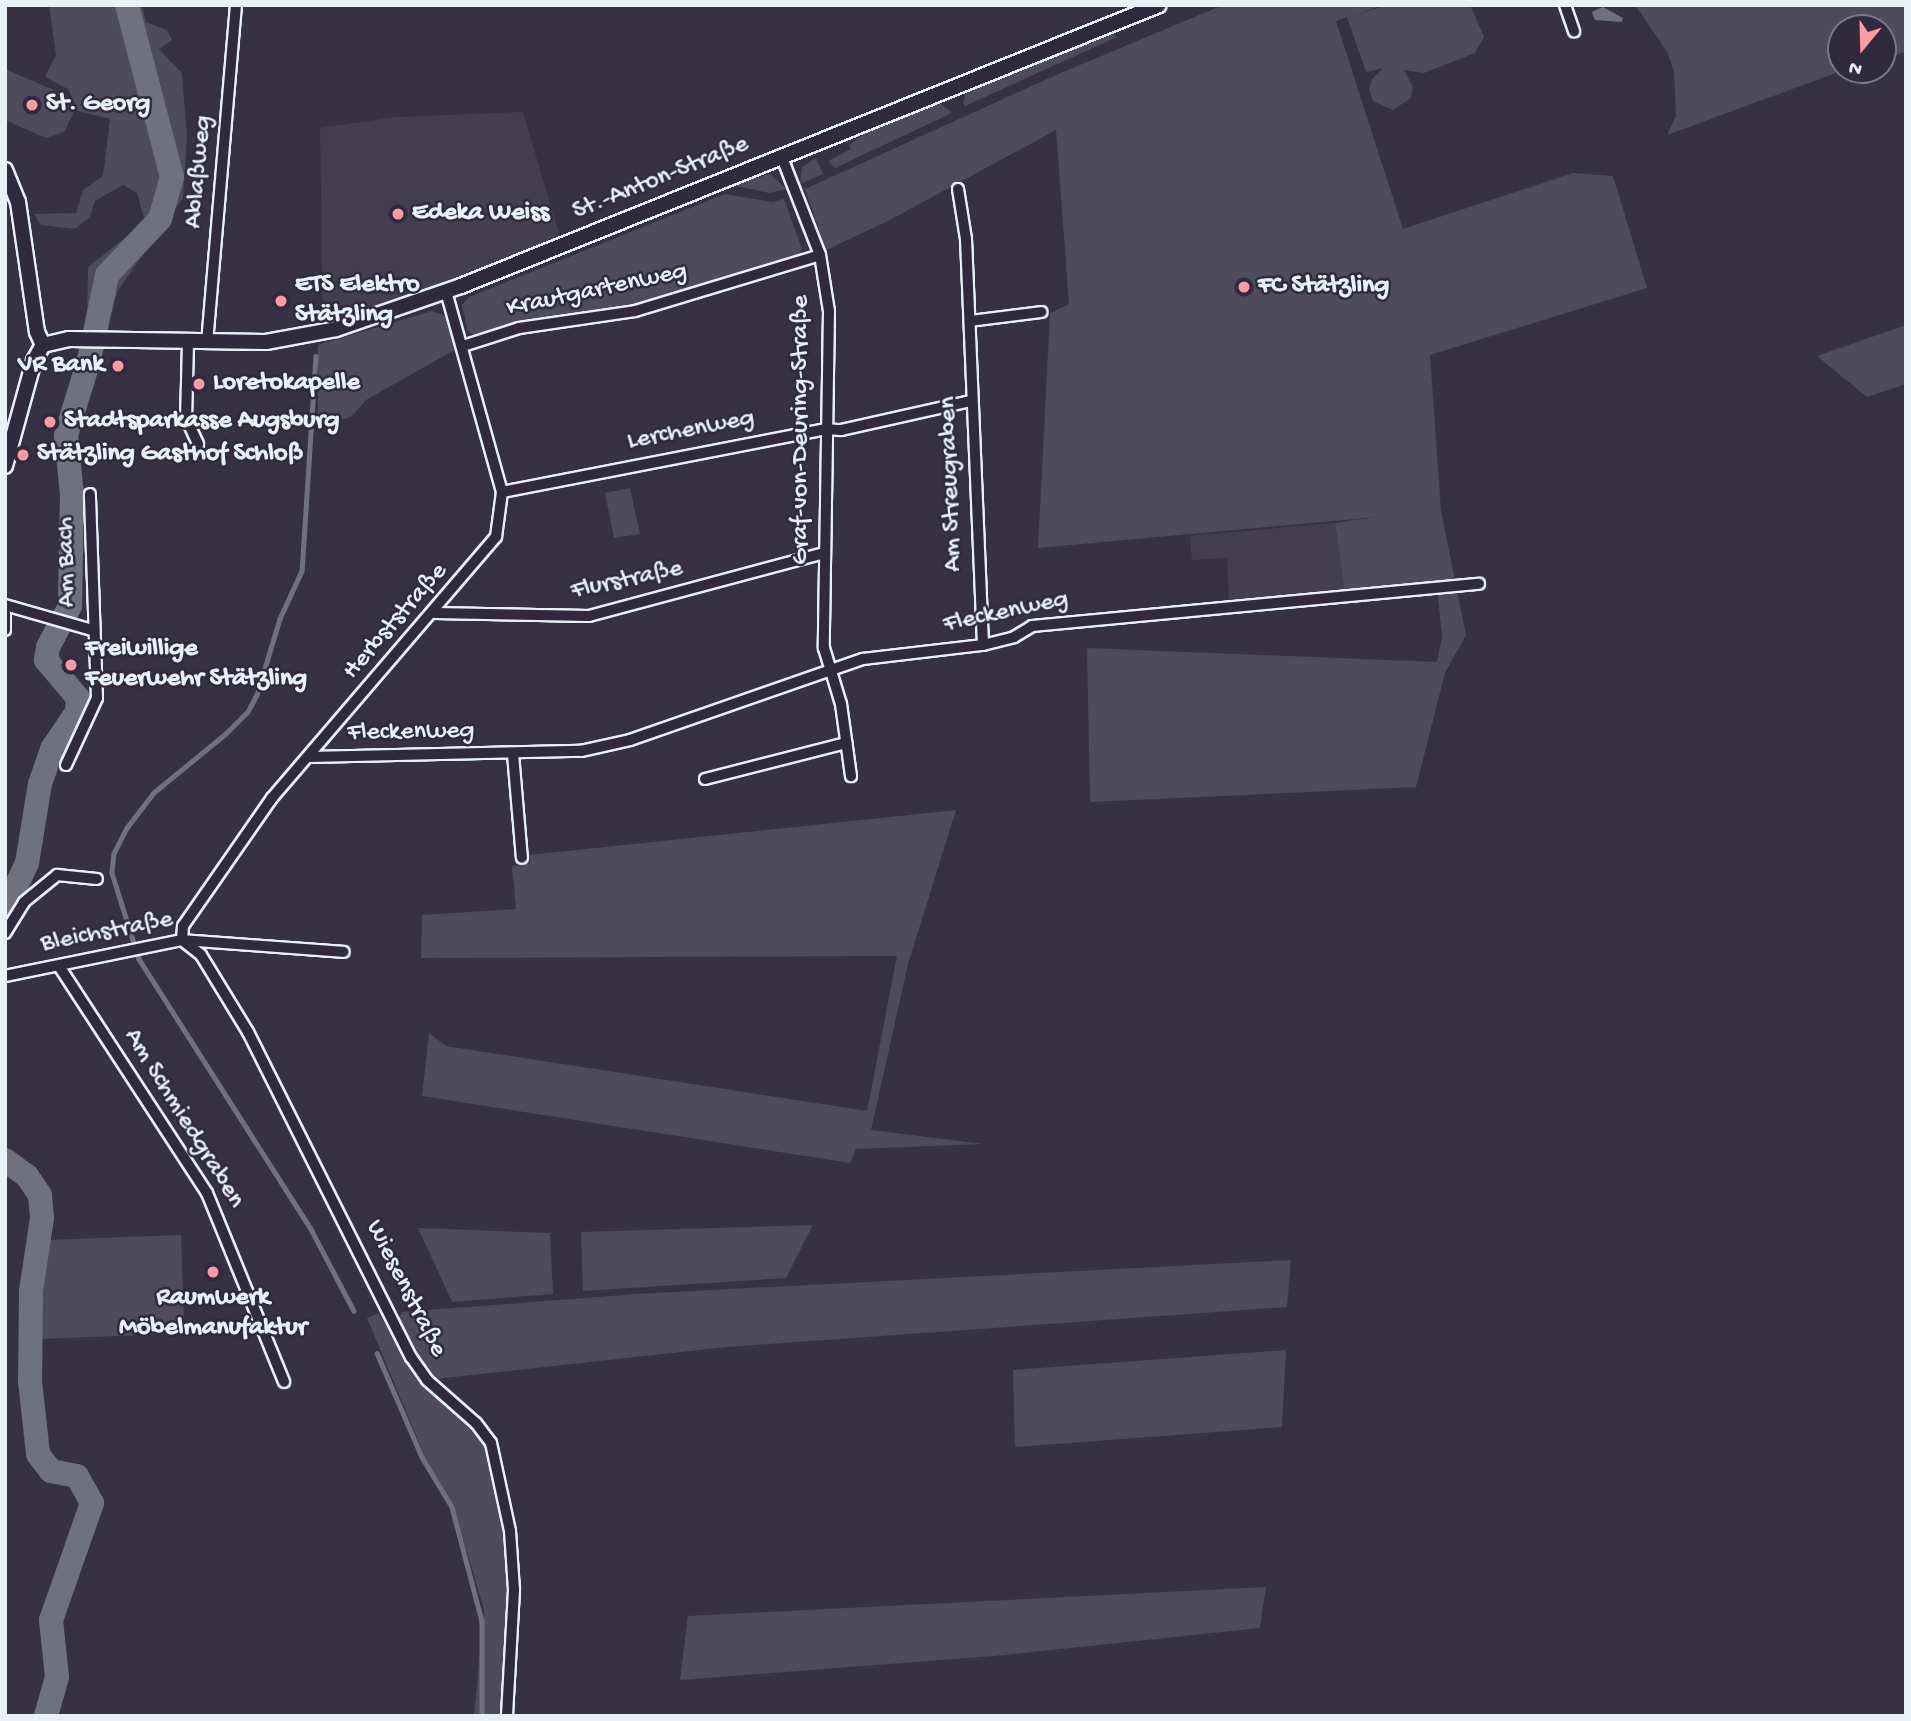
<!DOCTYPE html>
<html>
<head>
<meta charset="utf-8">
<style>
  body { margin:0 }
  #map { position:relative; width:1911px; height:1721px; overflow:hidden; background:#363244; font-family:"Gochi Hand",sans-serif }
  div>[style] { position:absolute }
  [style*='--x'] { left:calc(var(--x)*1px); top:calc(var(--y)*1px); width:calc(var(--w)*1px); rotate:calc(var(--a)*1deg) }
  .built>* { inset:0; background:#433f51 }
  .green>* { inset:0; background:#4d4b5c }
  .water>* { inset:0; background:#70717f }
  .stream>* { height:4.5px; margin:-2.25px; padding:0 2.25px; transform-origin:2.25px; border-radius:2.25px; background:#70717f }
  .river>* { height:24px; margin:-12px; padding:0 12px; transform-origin:12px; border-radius:12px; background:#70717f }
  .roads { filter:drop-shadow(2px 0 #e8f1f8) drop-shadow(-2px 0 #e8f1f8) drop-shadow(0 2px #e8f1f8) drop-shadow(0 -2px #e8f1f8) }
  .street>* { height:10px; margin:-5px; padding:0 5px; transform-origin:5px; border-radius:5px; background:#2f2a3d }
  .secondary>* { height:14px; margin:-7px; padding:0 7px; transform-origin:7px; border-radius:7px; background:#2f2a3d }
  .dots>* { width:19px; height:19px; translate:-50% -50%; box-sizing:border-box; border:4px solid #2f2a3d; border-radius:50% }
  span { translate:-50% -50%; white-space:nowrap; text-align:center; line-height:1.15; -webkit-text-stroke:5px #2f2a3d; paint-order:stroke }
  .poi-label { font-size:26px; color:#e8f1f8; font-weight:700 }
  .left { translate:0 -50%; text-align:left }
  .right { translate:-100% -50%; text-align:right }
  .street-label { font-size:26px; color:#e8f1f8 }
  .frame { position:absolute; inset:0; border:7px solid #e8f1f8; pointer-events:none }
  .north { position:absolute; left:1827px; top:14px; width:70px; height:70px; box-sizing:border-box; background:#2f2a3d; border:2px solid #797a88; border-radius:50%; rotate:199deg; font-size:19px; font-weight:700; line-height:28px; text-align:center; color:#e8f1f8 }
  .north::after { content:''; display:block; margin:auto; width:24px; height:32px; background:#ff9aa2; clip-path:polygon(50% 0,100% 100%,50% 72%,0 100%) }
</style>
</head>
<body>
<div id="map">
  <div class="built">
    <i style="clip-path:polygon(523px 112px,560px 237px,441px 285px,323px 323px,320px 128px,396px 117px)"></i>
    <i style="clip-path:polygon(1335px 523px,1345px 593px,1229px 604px,1227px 558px,1192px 560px,1190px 536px)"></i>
  </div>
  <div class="green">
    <i style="clip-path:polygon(49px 5px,142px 5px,146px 22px,167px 30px,172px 40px,159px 49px,182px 73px,187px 138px,183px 198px,118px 290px,108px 327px,87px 327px,88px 267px,145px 222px,137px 193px,123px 185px,95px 201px,90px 217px,75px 229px,41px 225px,34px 214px,76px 213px,83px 190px,103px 176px,110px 119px,78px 111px,68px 89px,45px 77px,56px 55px)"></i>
    <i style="clip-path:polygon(1223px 5px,1382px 5px,1352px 17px,1386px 5px,1470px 5px,1484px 37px,1475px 53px,1424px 73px,1404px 70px,1413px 87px,1411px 98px,1393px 110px,1373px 101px,1369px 90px,1372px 79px,1383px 68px,1366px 72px,1347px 17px,1336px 21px,1403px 229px,1573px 173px,1613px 176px,1647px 288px,1430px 355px,1441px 511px,1466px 635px,1445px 673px,1416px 787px,1090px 802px,1087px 648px,1437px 662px,1442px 636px,1437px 587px,1345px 593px,1335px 523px,1376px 517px,1038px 548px,1050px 313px,1069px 304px,1056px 130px,888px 221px,826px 250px,805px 189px,1056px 75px)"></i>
    <i style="clip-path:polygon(1635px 5px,1906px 5px,1906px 52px,1883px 58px,1883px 28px,1841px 28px,1844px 70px,1667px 135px,1676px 116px,1674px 73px,1668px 53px)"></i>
    <i style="clip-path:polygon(1110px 33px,1117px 37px,965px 106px,963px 103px,966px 92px)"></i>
    <i style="clip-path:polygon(5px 69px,72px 98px,73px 114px,64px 132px,46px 138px,5px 120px)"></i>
    <i style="clip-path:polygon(940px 103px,952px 113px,835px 168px,828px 161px,851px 149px,849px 145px,869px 130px)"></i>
    <i style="clip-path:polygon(816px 158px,823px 174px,800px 184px,802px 167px)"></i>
    <i style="clip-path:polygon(770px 174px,786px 189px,769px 193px,732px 185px)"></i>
    <i style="clip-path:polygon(725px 194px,773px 202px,784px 199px,802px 249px,798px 256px,619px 310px,516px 322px,477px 336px,468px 332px,462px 305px,469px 297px)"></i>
    <i style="clip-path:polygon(432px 311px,449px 317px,456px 349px,366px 400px,351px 417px,318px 425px,318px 345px)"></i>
    <i style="clip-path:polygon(1906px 325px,1906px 384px,1867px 397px,1817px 356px)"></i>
    <i style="clip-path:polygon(630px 488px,640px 534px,614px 538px,605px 493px)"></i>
    <i style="clip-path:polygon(956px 810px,908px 964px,871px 1130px,983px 1144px,856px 1149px,850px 1163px,422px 1096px,429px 1033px,446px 1046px,867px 1111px,897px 956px,421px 958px,422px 915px,516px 909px,512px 866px,530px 864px,529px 855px)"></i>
    <i style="clip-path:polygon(813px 1225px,786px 1278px,583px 1291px,581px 1232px)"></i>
    <i style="clip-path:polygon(418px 1228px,550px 1233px,553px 1294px,452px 1302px)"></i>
    <i style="clip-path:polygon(181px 1235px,184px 1320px,191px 1333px,39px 1339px,46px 1240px)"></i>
    <i style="clip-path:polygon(1291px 1260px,1287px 1307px,727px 1347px,436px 1379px,411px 1346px,398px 1318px,403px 1312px,636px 1294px)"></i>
    <i style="clip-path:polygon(378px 1313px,420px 1379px,475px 1427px,490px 1453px,499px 1487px,508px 1588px,503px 1716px,474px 1716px,484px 1610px,453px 1504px,425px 1457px,367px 1318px)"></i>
    <i style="clip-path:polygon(1286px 1350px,1282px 1427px,1015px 1447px,1013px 1370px)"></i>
    <i style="clip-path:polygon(1266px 1587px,1260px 1628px,994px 1656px,680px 1680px,688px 1616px)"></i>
  </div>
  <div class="water">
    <i style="clip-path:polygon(1603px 7px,1623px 18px,1622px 22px,1595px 20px,1592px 12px)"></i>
  </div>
  <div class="stream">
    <i style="--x:316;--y:356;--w:215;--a:93.7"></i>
    <i style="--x:302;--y:571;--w:53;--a:114.6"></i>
    <i style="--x:280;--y:619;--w:79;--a:106.8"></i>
    <i style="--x:257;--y:695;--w:19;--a:118"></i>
    <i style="--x:248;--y:712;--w:31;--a:135"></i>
    <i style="--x:226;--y:734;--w:93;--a:140.7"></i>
    <i style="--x:154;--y:793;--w:44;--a:127.6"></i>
    <i style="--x:127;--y:828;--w:28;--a:117"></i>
    <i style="--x:114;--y:853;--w:20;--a:96"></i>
    <i style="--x:112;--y:873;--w:90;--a:72.6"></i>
    <i style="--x:139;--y:959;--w:322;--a:57.5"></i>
    <i style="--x:312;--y:1231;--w:90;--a:62.3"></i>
    <i style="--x:377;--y:1353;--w:113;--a:66.6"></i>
    <i style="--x:422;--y:1457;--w:58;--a:59"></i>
    <i style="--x:452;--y:1507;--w:118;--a:75.3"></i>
    <i style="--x:482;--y:1621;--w:95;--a:90"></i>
  </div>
  <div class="river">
    <i style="--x:5;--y:910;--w:52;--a:-64.9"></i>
    <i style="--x:27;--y:863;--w:80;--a:-80.7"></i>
    <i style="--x:40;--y:784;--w:37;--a:-71"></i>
    <i style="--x:52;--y:749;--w:45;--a:-56"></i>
    <i style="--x:77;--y:712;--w:14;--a:-86"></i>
    <i style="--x:78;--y:698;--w:50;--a:-130.1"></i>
    <i style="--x:46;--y:660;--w:13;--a:-81"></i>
    <i style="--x:48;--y:647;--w:47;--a:-61.8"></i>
    <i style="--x:70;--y:606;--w:111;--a:-89"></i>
    <i style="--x:72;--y:495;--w:60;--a:-95.7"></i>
    <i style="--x:66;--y:435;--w:78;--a:-73"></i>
    <i style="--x:89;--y:360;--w:87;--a:-78"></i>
    <i style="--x:107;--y:275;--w:77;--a:-46.6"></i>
    <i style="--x:160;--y:219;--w:44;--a:-74.1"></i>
    <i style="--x:172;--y:177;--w:178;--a:-104.7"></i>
    <i style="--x:5;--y:1160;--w:27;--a:36"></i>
    <i style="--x:27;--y:1176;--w:23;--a:56"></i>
    <i style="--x:40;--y:1195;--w:23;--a:85"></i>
    <i style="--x:42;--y:1218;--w:74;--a:98.6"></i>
    <i style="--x:31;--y:1291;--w:90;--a:90.6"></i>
    <i style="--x:30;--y:1381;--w:73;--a:83.7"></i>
    <i style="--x:38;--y:1454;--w:21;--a:53"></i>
    <i style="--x:51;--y:1471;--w:26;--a:11"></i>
    <i style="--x:77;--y:1476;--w:31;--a:61"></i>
    <i style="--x:92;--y:1503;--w:124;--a:109.3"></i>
    <i style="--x:51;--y:1620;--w:57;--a:84"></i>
    <i style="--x:57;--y:1677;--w:41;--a:105.8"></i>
  </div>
  <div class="roads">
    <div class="street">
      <i style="--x:1565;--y:5;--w:28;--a:71"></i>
      <i style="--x:781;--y:155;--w:107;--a:68.7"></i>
      <i style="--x:820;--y:255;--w:57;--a:80.9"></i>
      <i style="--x:829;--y:311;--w:337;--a:90.9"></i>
      <i style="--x:824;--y:648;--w:59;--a:73.1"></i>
      <i style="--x:841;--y:704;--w:73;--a:82.1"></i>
      <i style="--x:958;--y:189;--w:51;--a:80.9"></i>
      <i style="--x:966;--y:239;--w:406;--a:87.6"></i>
      <i style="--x:970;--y:321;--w:72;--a:-7.2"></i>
      <i style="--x:188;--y:343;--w:75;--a:91.5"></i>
      <i style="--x:186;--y:418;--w:29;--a:65"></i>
      <i style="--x:207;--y:343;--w:339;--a:-85.1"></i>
      <i style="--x:463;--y:346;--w:59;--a:-17.8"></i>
      <i style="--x:519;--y:328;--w:117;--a:-8.3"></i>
      <i style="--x:635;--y:311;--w:193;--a:-16.8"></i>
      <i style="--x:502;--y:492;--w:329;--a:-11"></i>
      <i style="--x:825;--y:429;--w:16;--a:4"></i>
      <i style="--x:841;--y:430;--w:133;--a:-12.6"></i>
      <i style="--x:5;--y:605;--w:91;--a:16"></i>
      <i style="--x:5;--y:613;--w:17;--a:90"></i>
      <i style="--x:435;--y:613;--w:154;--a:1.1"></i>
      <i style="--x:589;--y:616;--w:243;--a:-15"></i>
      <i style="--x:513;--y:754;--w:104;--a:85.1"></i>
      <i style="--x:309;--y:757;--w:272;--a:-1.3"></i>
      <i style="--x:581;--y:751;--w:50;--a:-12.7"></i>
      <i style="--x:630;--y:740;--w:247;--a:-19.2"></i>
      <i style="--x:863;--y:659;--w:121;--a:-6.7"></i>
      <i style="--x:983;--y:645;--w:32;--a:-14"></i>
      <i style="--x:1014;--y:637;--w:21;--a:-31"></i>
      <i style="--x:1032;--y:626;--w:449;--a:-5.4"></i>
      <i style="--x:66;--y:765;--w:74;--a:-65.2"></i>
      <i style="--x:97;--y:698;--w:204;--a:-92"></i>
      <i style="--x:705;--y:779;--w:146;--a:-14.3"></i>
      <i style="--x:5;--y:933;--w:36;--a:-58"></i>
      <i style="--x:24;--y:902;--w:43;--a:-39.3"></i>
      <i style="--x:57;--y:875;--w:40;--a:5.7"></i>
      <i style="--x:182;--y:940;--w:24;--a:38"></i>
      <i style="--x:201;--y:955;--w:90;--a:58.6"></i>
      <i style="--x:248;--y:1032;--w:364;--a:63.4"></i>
      <i style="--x:411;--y:1357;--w:28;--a:55"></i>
      <i style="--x:427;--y:1380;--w:65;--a:41.3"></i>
      <i style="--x:476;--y:1423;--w:25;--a:53"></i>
      <i style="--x:491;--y:1443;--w:90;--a:77.8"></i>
      <i style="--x:510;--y:1531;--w:59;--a:86.1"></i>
      <i style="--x:514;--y:1590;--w:126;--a:93.2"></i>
      <i style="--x:182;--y:940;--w:14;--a:-86"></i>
      <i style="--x:183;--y:926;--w:156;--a:-55.2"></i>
      <i style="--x:272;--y:798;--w:344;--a:-49.4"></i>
      <i style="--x:496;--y:537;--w:45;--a:-82.4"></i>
      <i style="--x:502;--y:492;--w:208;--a:-105.6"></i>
      <i style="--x:59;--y:966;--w:271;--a:56.9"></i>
      <i style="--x:207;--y:1193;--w:204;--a:67.8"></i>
      <i style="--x:5;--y:976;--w:181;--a:-11.5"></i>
      <i style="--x:182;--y:940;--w:162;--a:4.2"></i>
    </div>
    <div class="secondary">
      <i style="--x:5;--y:170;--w:35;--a:68"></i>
      <i style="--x:18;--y:202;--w:131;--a:81.7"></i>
      <i style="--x:37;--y:332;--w:14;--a:65"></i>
      <i style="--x:43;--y:345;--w:27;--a:-13"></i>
      <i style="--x:69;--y:339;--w:197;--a:0.9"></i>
      <i style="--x:266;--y:342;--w:71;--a:-10.5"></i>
      <i style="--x:336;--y:329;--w:132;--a:-19"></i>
      <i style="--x:461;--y:286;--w:752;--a:-21.93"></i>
      <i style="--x:5;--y:466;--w:109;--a:-74.6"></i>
      <i style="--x:34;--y:361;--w:18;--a:-61"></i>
    </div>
  </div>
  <div class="dots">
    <i style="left:32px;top:105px;background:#ff9aa2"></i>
    <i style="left:398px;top:214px;background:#ff9aa2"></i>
    <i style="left:1244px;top:287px;background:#ff9aa2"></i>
    <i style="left:281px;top:301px;background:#ff9aa2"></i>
    <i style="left:118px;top:366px;background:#ff9aa2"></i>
    <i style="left:199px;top:384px;background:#ff9aa2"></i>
    <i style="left:50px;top:422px;background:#ff9aa2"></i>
    <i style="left:23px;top:455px;background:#ff9aa2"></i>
    <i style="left:71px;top:665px;background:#ff9aa2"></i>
    <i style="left:213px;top:1272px;background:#ff9aa2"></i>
  </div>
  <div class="poi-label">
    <span class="left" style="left:46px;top:105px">St. Georg</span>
    <span class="left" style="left:412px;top:214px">Edeka Weiss</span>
    <span class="left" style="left:295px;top:301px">ETS Elektro<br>Stätzling</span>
    <span class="left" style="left:1258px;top:287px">FC Stätzling</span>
    <span class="right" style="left:104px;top:366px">VR Bank</span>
    <span class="left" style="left:213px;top:384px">Loretokapelle</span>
    <span class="left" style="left:64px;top:422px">Stadtsparkasse Augsburg</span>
    <span class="left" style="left:37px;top:455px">Stätzling Gasthof Schloß</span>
    <span class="left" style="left:85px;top:665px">Freiwillige<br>Feuerwehr Stätzling</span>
    <span style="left:213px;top:1314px">Raumwerk<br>Möbelmanufaktur</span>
  </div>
  <div class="street-label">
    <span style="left:200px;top:172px;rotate:-85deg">Ablaßweg</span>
    <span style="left:661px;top:179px;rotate:-22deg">St.-Anton-Straße</span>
    <span style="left:597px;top:291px;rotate:-12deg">Krautgartenweg</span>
    <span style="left:802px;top:430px;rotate:-90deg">Graf-von-Deuring-Straße</span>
    <span style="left:691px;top:431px;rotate:-11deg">Lerchenweg</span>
    <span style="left:952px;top:484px;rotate:-92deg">Am Streugraben</span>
    <span style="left:68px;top:562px;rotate:-91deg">Am Bach</span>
    <span style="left:627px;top:581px;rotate:-12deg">Flurstraße</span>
    <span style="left:1006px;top:613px;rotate:-12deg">Fleckenweg</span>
    <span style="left:396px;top:622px;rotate:-49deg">Herbststraße</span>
    <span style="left:411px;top:733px;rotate:-1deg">Fleckenweg</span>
    <span style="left:107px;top:933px;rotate:-11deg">Bleichstraße</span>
    <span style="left:183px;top:1119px;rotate:58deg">Am Schmiedgraben</span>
    <span style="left:405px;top:1289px;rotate:63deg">Wiesenstraße</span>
  </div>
  <div class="frame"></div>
  <div class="north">N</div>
</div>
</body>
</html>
